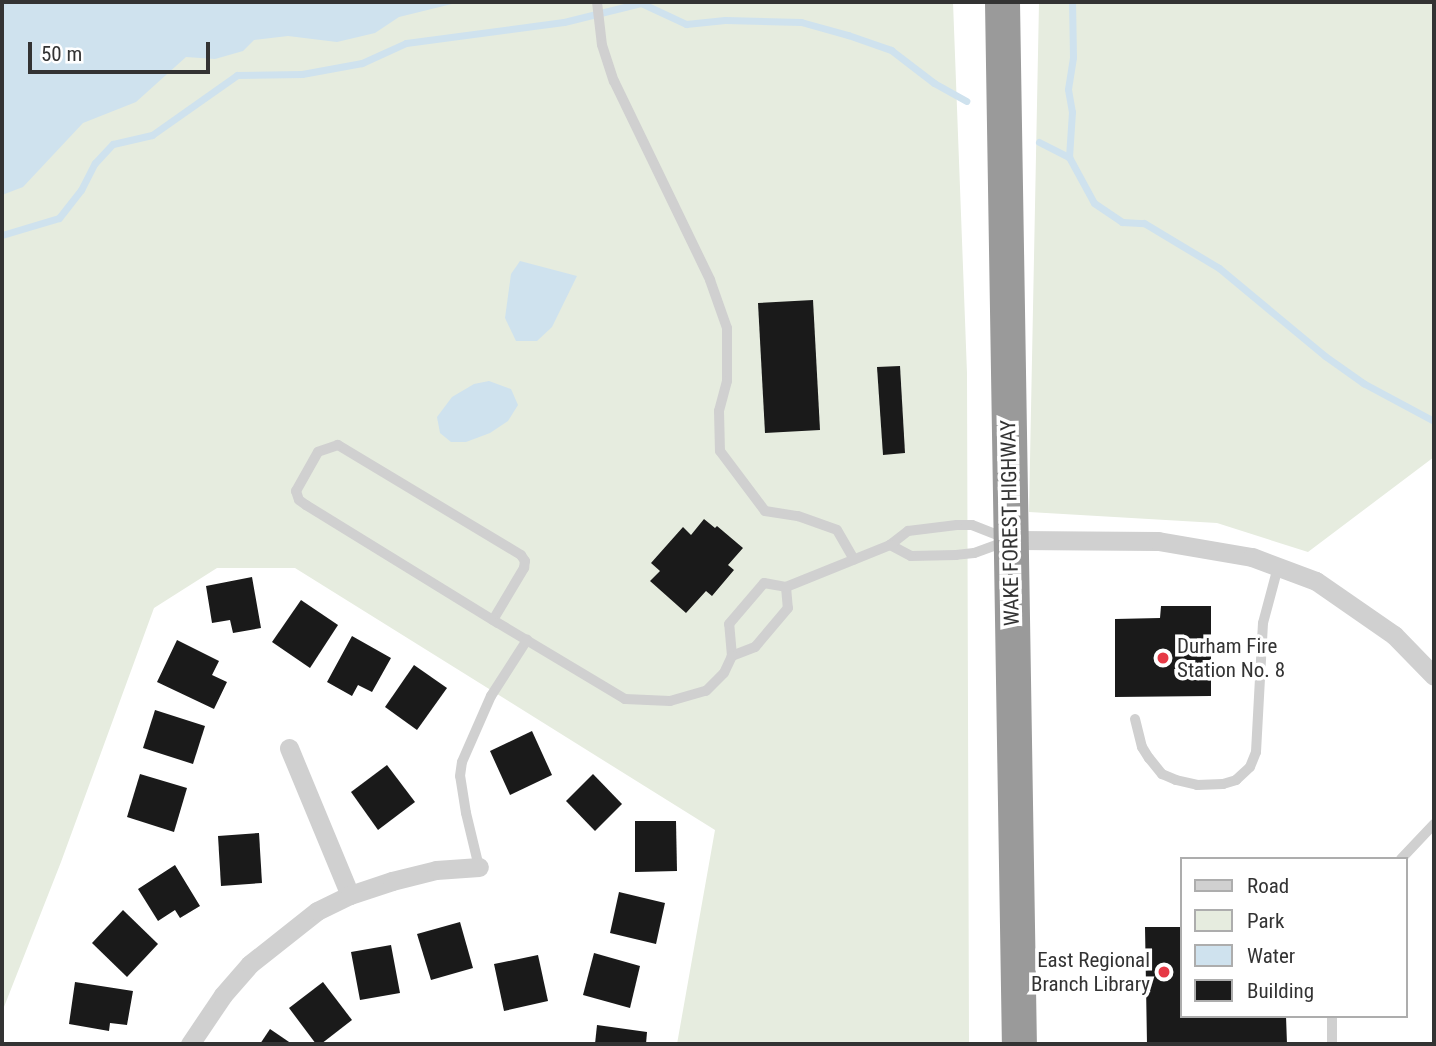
<!DOCTYPE html>
<html>
<head>
<meta charset="utf-8">
<style>
  body { margin:0 }
  #map { position:relative; width:1436px; height:1046px; overflow:hidden; background:#fff; font-family:"Roboto Condensed",sans-serif }
  div>[style] { position:absolute }
  [style*='--x'] { left:calc(var(--x)*1px); top:calc(var(--y)*1px); width:calc(var(--w)*1px); rotate:calc(var(--a)*1deg) }
  .green>* { inset:0; background:#e6ecdf }
  .water>* { inset:0; background:#cfe2ee }
  .stream>* { height:7px; margin:-3.5px; padding:0 3.5px; transform-origin:3.5px; border-radius:3.5px; background:#cfe2ee }
  .building>* { inset:0; background:#1a1a1a }
  .lane>* { height:10px; margin:-5px; padding:0 5px; transform-origin:5px; border-radius:5px; background:#d0d0d0 }
  .street>* { height:19px; margin:-9.5px; padding:0 9.5px; transform-origin:9.5px; border-radius:9.5px; background:#d0d0d0 }
  .highway>* { height:35px; margin:-17.5px; padding:0 17.5px; transform-origin:17.5px; border-radius:17.5px; background:#9a9a9a }
  .dots>* { width:19px; height:19px; translate:-50% -50%; box-sizing:border-box; border:4px solid #fff; border-radius:50% }
  span { translate:-50% -50%; white-space:nowrap; text-align:center; line-height:1.15; -webkit-text-stroke:7px #fff; paint-order:stroke }
  .street-label { font-size:21px; color:#333 }
  .poi-label { font-size:21px; color:#333 }
  .left { translate:0 -50%; text-align:left }
  .right { translate:-100% -50%; text-align:right }
  .frame { position:absolute; inset:0; border:4px solid #333; pointer-events:none }
  .legend { position:absolute; left:1180px; top:857px; width:228px; height:161px; box-sizing:border-box; background:#fff; border:2px solid #adadad; margin:0; padding:9px 12px; list-style:none; font-size:21px; color:#333 }
  .legend li { display:flex; align-items:center; gap:14px; height:35px }
  .legend b { width:35px; border:2px solid #adadad }
  .scale { position:absolute; left:28px; top:42px; width:182px; height:32px; box-sizing:border-box; border:4px solid #333; border-top:0; padding-left:9px; font-size:21px; line-height:24px; white-space:nowrap; color:#333; -webkit-text-stroke:5px #fff; paint-order:stroke }
</style>
</head>
<body>
<div id="map">
  <div class="green">
    <i style="clip-path:polygon(2px 2px,953px 2px,967px 373px,969px 1044px,677px 1044px,715px 830px,295px 568px,217px 568px,154px 608px,61px 862px,2px 1012px)"></i>
    <i style="clip-path:polygon(1039px 2px,1434px 2px,1434px 457px,1308px 552px,1217px 523px,1029px 512px)"></i>
  </div>
  <div class="water">
    <i style="clip-path:polygon(2px 2px,460px 2px,399px 17px,375px 33px,337px 42px,288px 36px,254px 40px,243px 51px,215px 59px,186px 57px,136px 102px,83px 123px,23px 187px,2px 195px)"></i>
    <i style="clip-path:polygon(520px 261px,577px 276px,552px 327px,537px 341px,516px 341px,505px 318px,511px 274px)"></i>
    <i style="clip-path:polygon(489px 381px,511px 389px,518px 405px,508px 421px,490px 433px,466px 442px,451px 442px,440px 433px,437px 417px,452px 397px,474px 384px)"></i>
  </div>
  <div class="stream">
    <i style="--x:1039;--y:142;--w:34;--a:27"></i>
    <i style="--x:1069;--y:157;--w:52;--a:61.5"></i>
    <i style="--x:1094;--y:203;--w:34;--a:34"></i>
    <i style="--x:1122;--y:222;--w:22;--a:3"></i>
    <i style="--x:1144;--y:223;--w:87;--a:31"></i>
    <i style="--x:1219;--y:268;--w:138;--a:39.7"></i>
    <i style="--x:1325;--y:356;--w:47;--a:35.4"></i>
    <i style="--x:1363;--y:383;--w:81;--a:28.2"></i>
    <i style="--x:1069;--y:157;--w:45;--a:-86.2"></i>
    <i style="--x:1072;--y:112;--w:23;--a:-100"></i>
    <i style="--x:1068;--y:89;--w:32;--a:-81"></i>
    <i style="--x:1073;--y:57;--w:55;--a:-91"></i>
    <i style="--x:2;--y:235;--w:59;--a:-16.6"></i>
    <i style="--x:59;--y:218;--w:36;--a:-52"></i>
    <i style="--x:81;--y:190;--w:30;--a:-63"></i>
    <i style="--x:95;--y:163;--w:26;--a:-47"></i>
    <i style="--x:113;--y:144;--w:40;--a:-13"></i>
    <i style="--x:152;--y:135;--w:104;--a:-35.2"></i>
    <i style="--x:237;--y:75;--w:65;--a:-0.9"></i>
    <i style="--x:302;--y:74;--w:61;--a:-10.4"></i>
    <i style="--x:362;--y:63;--w:48;--a:-24.4"></i>
    <i style="--x:406;--y:43;--w:159;--a:-7.6"></i>
    <i style="--x:564;--y:22;--w:79;--a:-13.9"></i>
    <i style="--x:641;--y:3;--w:50;--a:25"></i>
    <i style="--x:686;--y:24;--w:39;--a:-6"></i>
    <i style="--x:725;--y:20;--w:76;--a:1.5"></i>
    <i style="--x:801;--y:22;--w:49;--a:15.5"></i>
    <i style="--x:848;--y:35;--w:46;--a:19.2"></i>
    <i style="--x:891;--y:50;--w:54;--a:37.5"></i>
    <i style="--x:934;--y:83;--w:37;--a:29"></i>
  </div>
  <div class="building">
    <i style="clip-path:polygon(813px 300px,820px 430px,765px 433px,758px 303px)"></i>
    <i style="clip-path:polygon(900px 366px,905px 453px,883px 455px,877px 367px)"></i>
    <i style="clip-path:polygon(704px 519px,715px 528px,717px 526px,743px 548px,728px 565px,734px 570px,712px 596px,706px 591px,686px 613px,650px 581px,660px 571px,651px 563px,683px 527px,691px 535px)"></i>
    <i style="clip-path:polygon(252px 577px,261px 628px,233px 633px,230px 620px,212px 623px,206px 586px)"></i>
    <i style="clip-path:polygon(301px 600px,338px 625px,310px 668px,272px 642px)"></i>
    <i style="clip-path:polygon(1161px 606px,1211px 606px,1211px 696px,1115px 697px,1115px 619px,1160px 618px)"></i>
    <i style="clip-path:polygon(352px 636px,391px 658px,372px 692px,358px 685px,352px 696px,327px 682px)"></i>
    <i style="clip-path:polygon(177px 640px,219px 661px,212px 675px,227px 682px,214px 709px,157px 682px)"></i>
    <i style="clip-path:polygon(414px 665px,447px 688px,417px 730px,385px 707px)"></i>
    <i style="clip-path:polygon(155px 710px,205px 726px,193px 764px,143px 748px)"></i>
    <i style="clip-path:polygon(532px 731px,552px 775px,510px 795px,490px 751px)"></i>
    <i style="clip-path:polygon(387px 765px,415px 802px,378px 830px,351px 792px)"></i>
    <i style="clip-path:polygon(140px 774px,187px 788px,174px 832px,127px 817px)"></i>
    <i style="clip-path:polygon(593px 774px,622px 804px,595px 831px,566px 801px)"></i>
    <i style="clip-path:polygon(635px 821px,676px 821px,677px 871px,635px 872px)"></i>
    <i style="clip-path:polygon(259px 833px,262px 883px,221px 886px,218px 836px)"></i>
    <i style="clip-path:polygon(175px 865px,200px 906px,180px 918px,175px 910px,158px 921px,138px 889px)"></i>
    <i style="clip-path:polygon(619px 892px,665px 903px,656px 944px,610px 933px)"></i>
    <i style="clip-path:polygon(123px 910px,158px 944px,127px 977px,92px 943px)"></i>
    <i style="clip-path:polygon(460px 922px,473px 968px,431px 980px,417px 934px)"></i>
    <i style="clip-path:polygon(1145px 927px,1182px 927px,1182px 1016px,1286px 1016px,1287px 1044px,1147px 1044px)"></i>
    <i style="clip-path:polygon(391px 945px,400px 993px,360px 1000px,351px 952px)"></i>
    <i style="clip-path:polygon(594px 953px,640px 966px,630px 1008px,583px 995px)"></i>
    <i style="clip-path:polygon(538px 955px,548px 1001px,504px 1011px,494px 964px)"></i>
    <i style="clip-path:polygon(75px 982px,133px 991px,127px 1025px,110px 1023px,109px 1031px,69px 1024px)"></i>
    <i style="clip-path:polygon(323px 982px,352px 1020px,321px 1044px,316px 1044px,289px 1008px)"></i>
    <i style="clip-path:polygon(597px 1025px,647px 1032px,646px 1044px,595px 1044px)"></i>
    <i style="clip-path:polygon(270px 1029px,292px 1044px,260px 1044px)"></i>
  </div>
  <div class="lane">
    <i style="--x:597;--y:2;--w:43;--a:83.4"></i>
    <i style="--x:602;--y:45;--w:38;--a:72"></i>
    <i style="--x:614;--y:81;--w:221;--a:64.2"></i>
    <i style="--x:710;--y:280;--w:51;--a:70.5"></i>
    <i style="--x:727;--y:328;--w:53;--a:90"></i>
    <i style="--x:727;--y:381;--w:31;--a:105"></i>
    <i style="--x:719;--y:411;--w:40;--a:88.6"></i>
    <i style="--x:720;--y:451;--w:75;--a:53.1"></i>
    <i style="--x:765;--y:511;--w:33;--a:9"></i>
    <i style="--x:798;--y:516;--w:41;--a:19.7"></i>
    <i style="--x:837;--y:530;--w:34;--a:60"></i>
    <i style="--x:957;--y:525;--w:15;--a:0"></i>
    <i style="--x:972;--y:525;--w:41;--a:21.5"></i>
    <i style="--x:1010;--y:540;--w:38;--a:160"></i>
    <i style="--x:974;--y:553;--w:18;--a:174"></i>
    <i style="--x:956;--y:555;--w:45;--a:178.7"></i>
    <i style="--x:911;--y:556;--w:24;--a:-152"></i>
    <i style="--x:890;--y:545;--w:23;--a:-38"></i>
    <i style="--x:908;--y:531;--w:49;--a:-7"></i>
    <i style="--x:786;--y:587;--w:21;--a:85"></i>
    <i style="--x:788;--y:608;--w:51;--a:130.2"></i>
    <i style="--x:755;--y:647;--w:25;--a:159"></i>
    <i style="--x:732;--y:656;--w:32;--a:-95"></i>
    <i style="--x:729;--y:624;--w:54;--a:-49.5"></i>
    <i style="--x:764;--y:583;--w:22;--a:10"></i>
    <i style="--x:786;--y:587;--w:112;--a:-22"></i>
    <i style="--x:493;--y:620;--w:61;--a:-59.2"></i>
    <i style="--x:524;--y:568;--w:7;--a:-82"></i>
    <i style="--x:525;--y:561;--w:7;--a:-124"></i>
    <i style="--x:521;--y:555;--w:214;--a:-149"></i>
    <i style="--x:338;--y:445;--w:21;--a:161"></i>
    <i style="--x:318;--y:452;--w:45;--a:119.4"></i>
    <i style="--x:296;--y:491;--w:9;--a:72"></i>
    <i style="--x:299;--y:500;--w:9;--a:36"></i>
    <i style="--x:306;--y:505;--w:225;--a:31.6"></i>
    <i style="--x:498;--y:623;--w:148;--a:30.9"></i>
    <i style="--x:625;--y:699;--w:45;--a:2.5"></i>
    <i style="--x:670;--y:701;--w:37;--a:-16"></i>
    <i style="--x:706;--y:691;--w:25;--a:-45"></i>
    <i style="--x:724;--y:673;--w:19;--a:-65"></i>
    <i style="--x:1135;--y:719;--w:29;--a:76"></i>
    <i style="--x:1142;--y:747;--w:13;--a:58"></i>
    <i style="--x:1149;--y:758;--w:21;--a:51"></i>
    <i style="--x:1162;--y:774;--w:15;--a:23"></i>
    <i style="--x:1176;--y:780;--w:22;--a:13"></i>
    <i style="--x:1197;--y:785;--w:26;--a:-2"></i>
    <i style="--x:1223;--y:784;--w:14;--a:-17"></i>
    <i style="--x:1236;--y:780;--w:19;--a:-43"></i>
    <i style="--x:1250;--y:767;--w:16;--a:-68"></i>
    <i style="--x:1256;--y:752;--w:129;--a:-86.9"></i>
    <i style="--x:1263;--y:623;--w:58;--a:-75"></i>
    <i style="--x:1401;--y:859;--w:48;--a:-46.7"></i>
    <i style="--x:479;--y:867;--w:56;--a:-103.5"></i>
    <i style="--x:466;--y:813;--w:37;--a:-99"></i>
    <i style="--x:460;--y:776;--w:14;--a:-82"></i>
    <i style="--x:462;--y:762;--w:72;--a:-66.3"></i>
    <i style="--x:491;--y:696;--w:67;--a:-57.3"></i>
    <i style="--x:1332;--y:1016;--w:28;--a:90"></i>
  </div>
  <div class="street">
    <i style="--x:1010;--y:540;--w:148;--a:0.4"></i>
    <i style="--x:1158;--y:541;--w:95;--a:9.7"></i>
    <i style="--x:1252;--y:557;--w:68;--a:20.6"></i>
    <i style="--x:1316;--y:581;--w:95;--a:34.7"></i>
    <i style="--x:1394;--y:635;--w:57;--a:45.7"></i>
    <i style="--x:289;--y:748;--w:159;--a:67.5"></i>
    <i style="--x:190;--y:1044;--w:59;--a:-56"></i>
    <i style="--x:223;--y:995;--w:41;--a:-48.9"></i>
    <i style="--x:250;--y:964;--w:85;--a:-38.3"></i>
    <i style="--x:317;--y:911;--w:37;--a:-26"></i>
    <i style="--x:350;--y:895;--w:44;--a:-18.4"></i>
    <i style="--x:392;--y:881;--w:45;--a:-14"></i>
    <i style="--x:436;--y:870;--w:43;--a:-4"></i>
  </div>
  <div class="highway">
    <i style="--x:1002;--y:2;--w:1042;--a:89.07"></i>
  </div>
  <div class="dots">
    <i style="left:1163px;top:658px;background:#e63946"></i>
    <i style="left:1164px;top:972px;background:#e63946"></i>
  </div>
  <div class="street-label">
    <span style="left:1010px;top:523px;rotate:-91deg">WAKE FOREST HIGHWAY</span>
  </div>
  <div class="poi-label">
    <span class="left" style="left:1177px;top:658px">Durham Fire<br>Station No. 8</span>
    <span class="right" style="left:1150px;top:972px">East Regional<br>Branch Library</span>
  </div>
  <div class="frame"></div>
  <ul class="legend">
  <li><b style="height:9px;background:#d0d0d0"></b>Road</li>
  <li><b style="height:19px;background:#e6ecdf"></b>Park</li>
  <li><b style="height:19px;background:#cfe2ee"></b>Water</li>
  <li><b style="height:19px;background:#1a1a1a"></b>Building</li>
  </ul>
  <div class="scale">50 m</div>
</div>
</body>
</html>
